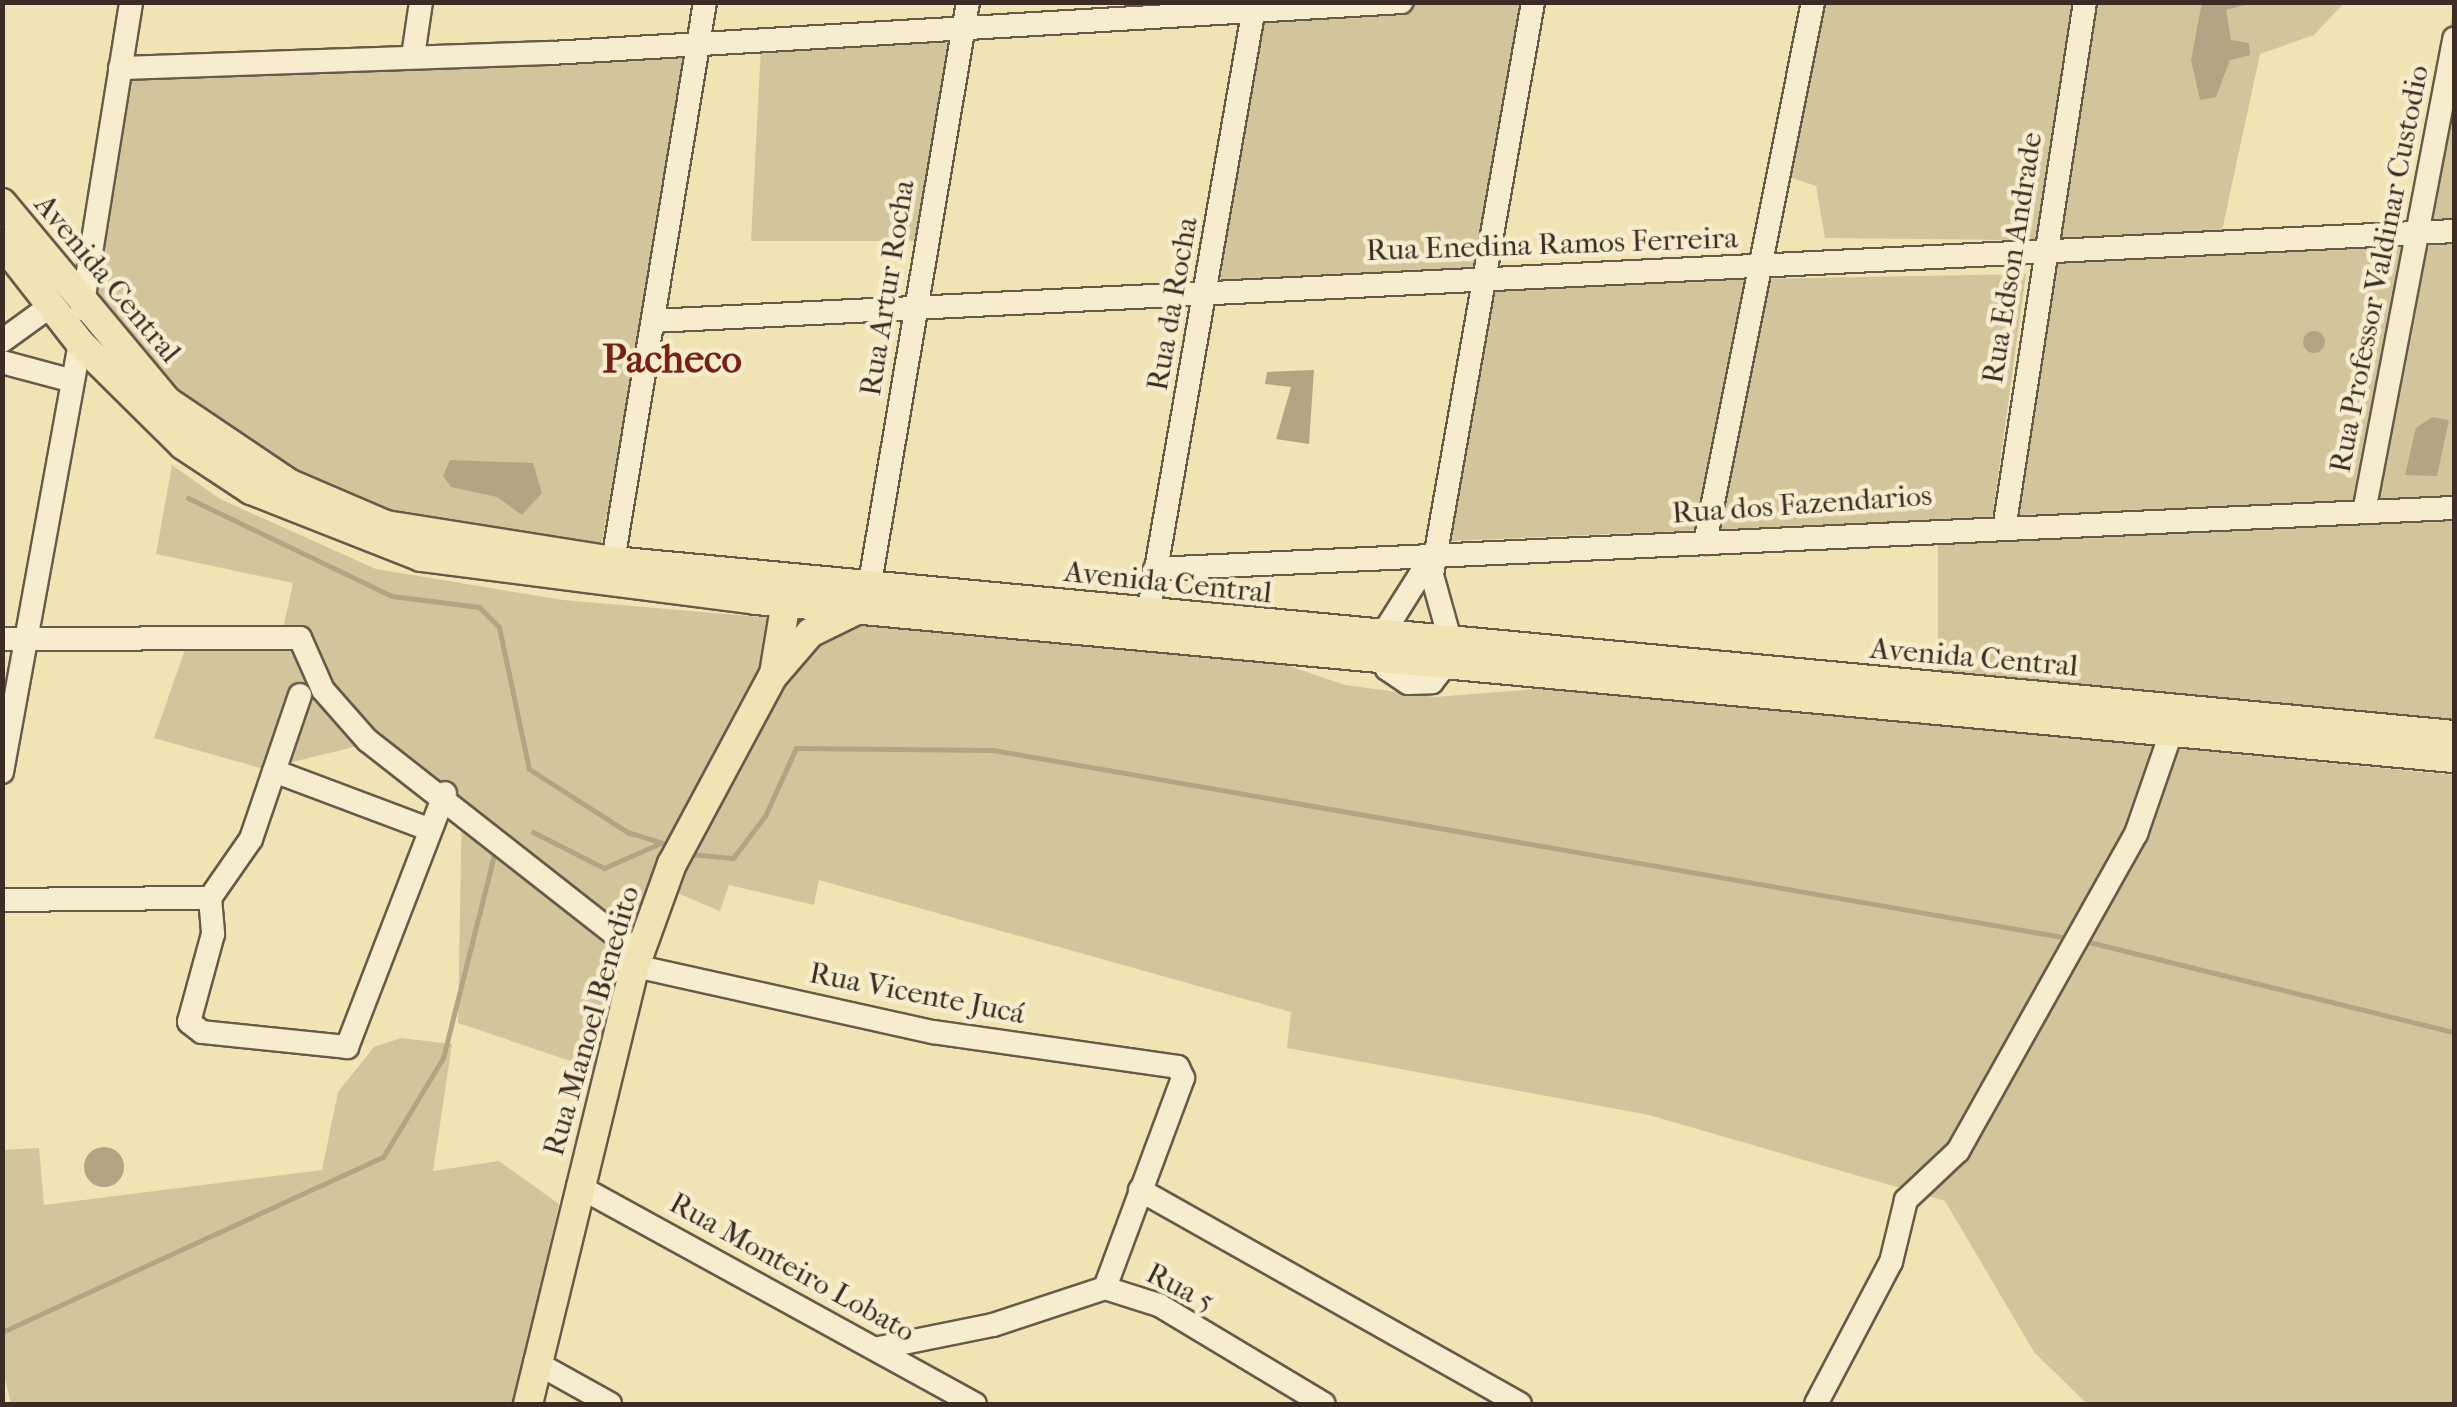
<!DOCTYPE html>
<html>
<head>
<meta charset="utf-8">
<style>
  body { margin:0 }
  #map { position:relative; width:2457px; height:1407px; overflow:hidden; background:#f1e4b4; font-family:"IM FELL French Canon",serif }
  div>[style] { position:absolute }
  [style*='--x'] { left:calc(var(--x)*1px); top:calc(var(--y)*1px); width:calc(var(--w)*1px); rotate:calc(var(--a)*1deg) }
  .green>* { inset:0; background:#d2c59c }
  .water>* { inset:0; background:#b3a583 }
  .round { border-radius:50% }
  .stream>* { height:5px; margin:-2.5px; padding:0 2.5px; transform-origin:2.5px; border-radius:2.5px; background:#b3a583 }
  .roads { filter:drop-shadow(2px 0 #685a49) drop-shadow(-2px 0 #685a49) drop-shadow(0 2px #685a49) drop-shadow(0 -2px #685a49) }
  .minor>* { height:22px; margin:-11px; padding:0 11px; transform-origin:11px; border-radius:11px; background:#f6edce }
  .major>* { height:28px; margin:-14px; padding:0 14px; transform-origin:14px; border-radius:14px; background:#f1e4b4 }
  span { translate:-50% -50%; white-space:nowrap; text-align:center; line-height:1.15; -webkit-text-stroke:9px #f6edce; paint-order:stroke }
  .street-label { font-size:30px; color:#3b2c25 }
  .district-label { font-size:40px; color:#7a1f14; font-weight:700 }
  .frame { position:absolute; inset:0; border:5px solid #3b2c25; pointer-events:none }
</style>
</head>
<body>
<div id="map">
  <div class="green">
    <i style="clip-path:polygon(1306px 2px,1551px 3px,1524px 11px,1473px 269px,1220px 284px,1258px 16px)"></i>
    <i style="clip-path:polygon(1804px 3px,2344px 3px,2314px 35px,2260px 54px,2221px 235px,2416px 224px,2454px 3px,2454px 502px,2017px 515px,2047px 265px,2183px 242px,1825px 238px,1816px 186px,1773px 171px)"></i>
    <i style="clip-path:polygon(948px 41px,918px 241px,751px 241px,761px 45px)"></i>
    <i style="clip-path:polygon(690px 42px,602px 542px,583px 547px,403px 517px,270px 461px,188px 409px,92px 302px,127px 73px)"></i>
    <i style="clip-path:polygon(2026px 274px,1990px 535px,2454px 518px,2454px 721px,1938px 674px,1938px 520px,1451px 541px,1485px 284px)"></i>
    <i style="clip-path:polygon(172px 465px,220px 499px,376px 569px,563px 600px,1275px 661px,1345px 685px,1435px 697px,1547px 688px,2454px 775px,2454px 1404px,2087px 1404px,2034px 1352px,1945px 1201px,1649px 1115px,1287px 1048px,1291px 1012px,819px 880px,814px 905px,729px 885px,720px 911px,653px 883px,634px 921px,597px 1070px,458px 1023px,462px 800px,354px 747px,264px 769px,154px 738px,187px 644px,280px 642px,293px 583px,156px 554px)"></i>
    <i style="clip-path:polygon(401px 1038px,452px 1044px,433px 1171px,499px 1161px,559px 1204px,515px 1404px,11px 1404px,2px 1368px,2px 1150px,39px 1148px,44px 1205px,322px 1170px,338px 1092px,374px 1047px)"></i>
  </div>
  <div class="water">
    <i style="clip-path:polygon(2202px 2px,2252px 3px,2226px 10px,2231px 40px,2249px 43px,2250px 55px,2230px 60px,2216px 97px,2200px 100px,2191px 60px)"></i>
    <i class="round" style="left:2303px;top:331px;width:22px;height:22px"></i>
    <i style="clip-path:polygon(1314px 370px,1309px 444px,1276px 439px,1291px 387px,1265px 384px,1267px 372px)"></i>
    <i style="clip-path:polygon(2432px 417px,2449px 420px,2437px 476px,2405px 475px,2416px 428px)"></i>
    <i style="clip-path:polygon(450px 460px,533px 463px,542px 493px,522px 515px,497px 497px,451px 487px,443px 476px)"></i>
    <i class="round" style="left:84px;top:1147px;width:40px;height:40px"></i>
  </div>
  <div class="stream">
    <i style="--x:188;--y:498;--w:226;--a:25.7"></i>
    <i style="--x:392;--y:596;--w:88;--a:7.2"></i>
    <i style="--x:479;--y:607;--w:28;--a:45"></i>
    <i style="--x:499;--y:627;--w:145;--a:78.1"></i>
    <i style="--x:529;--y:769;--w:117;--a:32.7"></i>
    <i style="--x:627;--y:832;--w:37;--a:17"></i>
    <i style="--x:533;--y:832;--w:80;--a:26.9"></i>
    <i style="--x:604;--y:868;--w:62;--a:-23.7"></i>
    <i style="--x:689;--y:854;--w:44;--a:5.2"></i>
    <i style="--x:733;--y:858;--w:53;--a:-52.7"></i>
    <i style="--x:765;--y:816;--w:75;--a:-65.5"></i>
    <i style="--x:796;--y:748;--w:197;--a:0.6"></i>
    <i style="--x:993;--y:750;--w:1091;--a:9.92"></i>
    <i style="--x:2085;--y:941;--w:380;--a:13.9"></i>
    <i style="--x:2;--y:1332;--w:419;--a:-24.7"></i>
    <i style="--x:383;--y:1157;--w:116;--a:-58.8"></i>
    <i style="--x:443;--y:1058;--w:209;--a:-75.9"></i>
  </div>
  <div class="roads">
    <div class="minor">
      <i style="--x:413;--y:56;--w:55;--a:-81.6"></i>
      <i style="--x:120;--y:68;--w:431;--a:-2"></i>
      <i style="--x:551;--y:53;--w:852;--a:-3.43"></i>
      <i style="--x:82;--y:309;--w:311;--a:-80.9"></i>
      <i style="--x:653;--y:321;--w:1803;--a:-2.86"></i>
      <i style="--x:2;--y:341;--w:58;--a:-35.9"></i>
      <i style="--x:2;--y:362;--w:73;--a:15"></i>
      <i style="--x:2364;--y:512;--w:482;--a:-79.2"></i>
      <i style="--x:2005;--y:523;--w:527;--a:-81.27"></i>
      <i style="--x:1705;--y:543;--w:552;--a:-78.71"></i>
      <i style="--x:1435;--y:551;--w:99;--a:122.2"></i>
      <i style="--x:1382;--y:635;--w:34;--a:82"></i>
      <i style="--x:1387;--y:669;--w:25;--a:34"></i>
      <i style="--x:1408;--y:683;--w:24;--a:-2"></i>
      <i style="--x:1432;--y:682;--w:36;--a:-52"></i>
      <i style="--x:1454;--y:654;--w:82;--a:-105.6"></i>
      <i style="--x:1432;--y:575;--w:582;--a:-80"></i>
      <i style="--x:613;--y:561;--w:567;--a:-80.65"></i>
      <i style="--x:1155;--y:569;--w:1300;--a:-2.69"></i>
      <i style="--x:870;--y:583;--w:589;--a:-80.43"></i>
      <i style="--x:1148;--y:615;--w:622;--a:-80.1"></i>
      <i style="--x:2;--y:639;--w:298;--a:-0.2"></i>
      <i style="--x:300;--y:638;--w:57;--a:66.1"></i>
      <i style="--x:323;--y:690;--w:67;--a:48.7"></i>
      <i style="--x:367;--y:740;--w:345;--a:38.1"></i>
      <i style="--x:274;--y:771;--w:162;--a:20.6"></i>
      <i style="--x:2;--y:772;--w:436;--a:-79.7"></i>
      <i style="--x:210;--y:898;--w:36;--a:85"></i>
      <i style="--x:213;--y:934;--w:91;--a:105.3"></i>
      <i style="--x:189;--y:1022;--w:16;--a:38"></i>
      <i style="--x:202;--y:1032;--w:146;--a:5.9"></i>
      <i style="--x:347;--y:1047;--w:272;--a:-68.9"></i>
      <i style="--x:210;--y:898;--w:72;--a:-55.2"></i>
      <i style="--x:251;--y:839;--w:152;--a:-71.2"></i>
      <i style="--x:2;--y:900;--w:208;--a:-0.6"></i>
      <i style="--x:635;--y:966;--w:305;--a:12.5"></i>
      <i style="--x:933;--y:1032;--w:247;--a:8.1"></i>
      <i style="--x:1178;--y:1067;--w:12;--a:66"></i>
      <i style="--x:1183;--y:1078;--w:224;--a:110.4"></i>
      <i style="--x:578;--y:1186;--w:453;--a:28.8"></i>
      <i style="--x:1140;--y:1190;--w:436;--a:29.4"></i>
      <i style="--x:879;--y:1348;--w:116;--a:-11.4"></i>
      <i style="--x:993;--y:1325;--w:118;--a:-18.3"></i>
      <i style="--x:1105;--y:1288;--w:57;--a:17.5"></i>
      <i style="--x:1159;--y:1305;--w:192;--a:31"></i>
      <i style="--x:535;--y:1362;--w:86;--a:29.2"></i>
      <i style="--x:1816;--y:1404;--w:161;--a:-62.2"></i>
      <i style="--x:1891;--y:1262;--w:64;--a:-76.4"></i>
      <i style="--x:1906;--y:1200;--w:71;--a:-43.3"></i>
      <i style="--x:1958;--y:1151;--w:364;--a:-60.7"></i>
      <i style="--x:2136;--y:834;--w:107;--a:-70.9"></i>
    </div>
    <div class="major">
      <i style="--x:2;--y:203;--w:258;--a:50.2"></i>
      <i style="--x:167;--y:401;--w:148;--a:34"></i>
      <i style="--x:290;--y:484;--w:104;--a:23.1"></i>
      <i style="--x:386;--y:525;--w:230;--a:9"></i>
      <i style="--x:613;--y:561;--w:1849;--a:5.4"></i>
      <i style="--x:2;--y:243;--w:127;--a:52"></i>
      <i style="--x:80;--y:343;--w:145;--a:44.7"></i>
      <i style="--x:183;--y:445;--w:82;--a:33.5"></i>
      <i style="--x:251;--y:490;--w:183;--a:21.5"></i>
      <i style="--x:421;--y:557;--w:338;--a:7.3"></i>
      <i style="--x:756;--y:600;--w:1705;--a:5.32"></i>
      <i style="--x:774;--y:674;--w:86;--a:-80.6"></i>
      <i style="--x:528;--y:1404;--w:451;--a:-76.3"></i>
      <i style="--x:635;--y:966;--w:109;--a:-70.1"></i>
      <i style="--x:672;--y:864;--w:213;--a:-61.8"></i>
      <i style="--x:773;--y:676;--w:57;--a:-49.3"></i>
      <i style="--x:810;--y:633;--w:50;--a:-26.1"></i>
    </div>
  </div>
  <div class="street-label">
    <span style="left:1552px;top:245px;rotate:-2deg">Rua Enedina Ramos Ferreira</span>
    <span style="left:2013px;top:258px;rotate:-81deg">Rua Edson Andrade</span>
    <span style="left:2380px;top:269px;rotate:-79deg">Rua Professor Valdinar Custodio</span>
    <span style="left:107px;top:279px;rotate:50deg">Avenida Central</span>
    <span style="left:888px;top:288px;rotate:-81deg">Rua Artur Rocha</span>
    <span style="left:1173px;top:304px;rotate:-80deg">Rua da Rocha</span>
    <span style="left:1802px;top:505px;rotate:-4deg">Rua dos Fazendarios</span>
    <span style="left:1168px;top:583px;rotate:6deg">Avenida Central</span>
    <span style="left:1974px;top:658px;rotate:5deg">Avenida Central</span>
    <span style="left:917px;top:994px;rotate:11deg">Rua Vicente Jucá</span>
    <span style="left:592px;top:1021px;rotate:-74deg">Rua Manoel Benedito</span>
    <span style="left:792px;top:1268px;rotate:29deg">Rua Monteiro Lobato</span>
    <span style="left:1180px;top:1288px;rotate:27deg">Rua 5</span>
  </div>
  <div class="district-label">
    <span style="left:672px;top:359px">Pacheco</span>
  </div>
  <div class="frame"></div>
</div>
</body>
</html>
